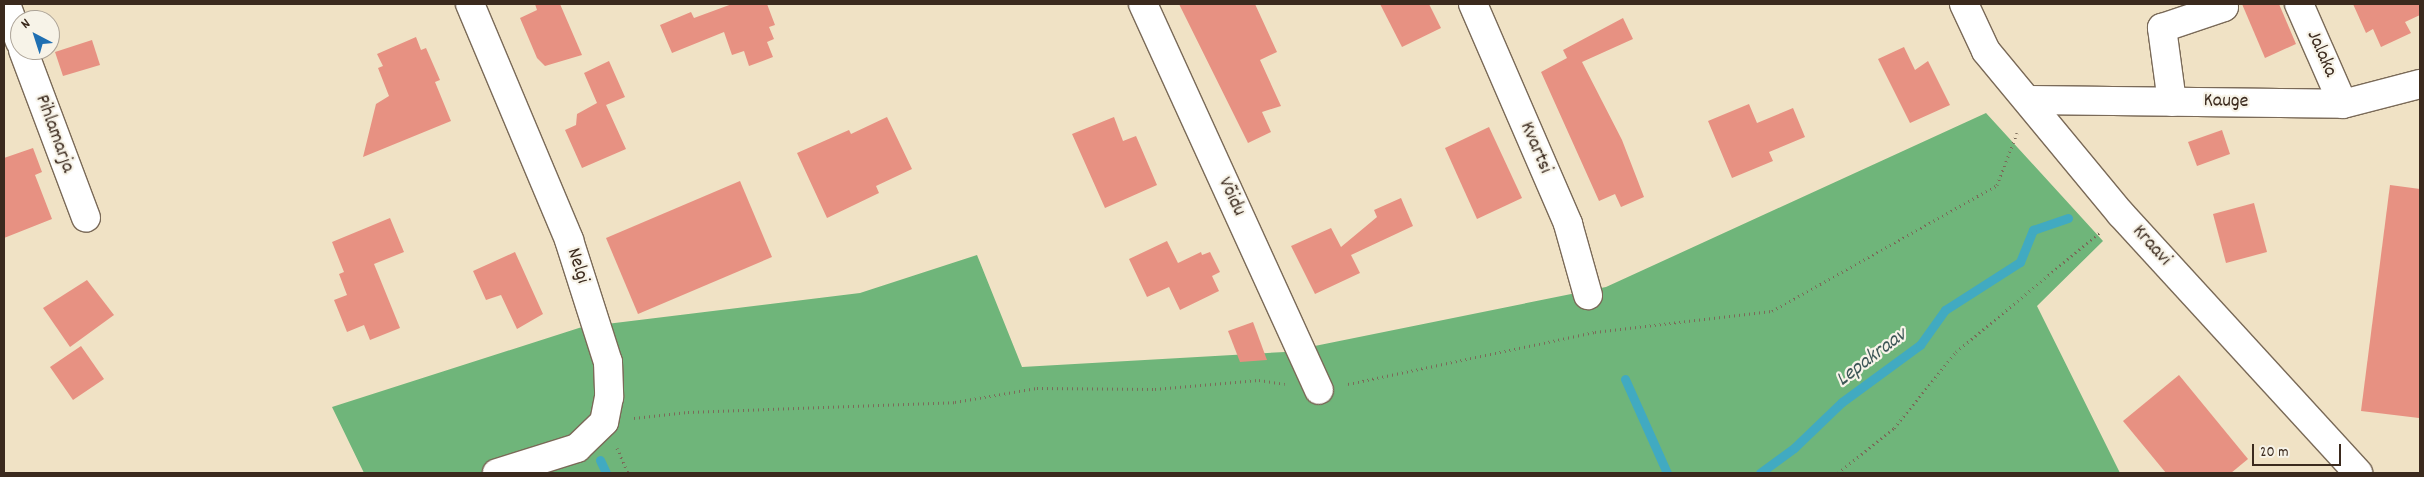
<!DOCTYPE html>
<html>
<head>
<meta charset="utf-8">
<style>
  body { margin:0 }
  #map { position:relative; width:2424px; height:477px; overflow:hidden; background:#f0e2c5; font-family:Dekko,sans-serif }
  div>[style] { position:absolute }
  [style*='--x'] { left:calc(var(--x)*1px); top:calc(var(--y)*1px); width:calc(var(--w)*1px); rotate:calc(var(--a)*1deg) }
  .forest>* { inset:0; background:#6fb57a }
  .stream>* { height:9px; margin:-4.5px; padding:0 4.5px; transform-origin:4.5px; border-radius:4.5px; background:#41aac1 }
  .building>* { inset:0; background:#e79182 }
  .path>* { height:3px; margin-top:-1.5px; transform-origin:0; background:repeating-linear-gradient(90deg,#7a6a58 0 1px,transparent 0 5px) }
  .roads { filter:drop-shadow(1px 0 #7a6a58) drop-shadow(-1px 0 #7a6a58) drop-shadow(0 1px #7a6a58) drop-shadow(0 -1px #7a6a58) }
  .minor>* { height:28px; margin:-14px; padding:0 14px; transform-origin:14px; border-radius:14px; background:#fff }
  span { translate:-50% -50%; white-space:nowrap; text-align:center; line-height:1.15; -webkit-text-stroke:4.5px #f7f3e8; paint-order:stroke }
  .street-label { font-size:20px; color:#3b2a1e }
  .water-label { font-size:21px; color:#3d5757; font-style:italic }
  .frame { position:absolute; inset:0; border:5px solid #3b2a1e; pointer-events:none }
  .north { position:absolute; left:10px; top:10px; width:50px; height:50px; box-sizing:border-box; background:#f7f3e8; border:1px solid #aca397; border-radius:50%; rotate:320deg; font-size:14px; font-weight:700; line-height:20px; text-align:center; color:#3b2a1e }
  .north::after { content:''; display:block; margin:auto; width:18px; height:22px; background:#1f6fb2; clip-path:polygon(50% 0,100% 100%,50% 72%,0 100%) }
  .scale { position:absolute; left:2252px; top:444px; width:89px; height:22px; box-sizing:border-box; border:2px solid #3b2a1e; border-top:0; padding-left:6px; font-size:15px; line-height:18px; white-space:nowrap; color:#3b2a1e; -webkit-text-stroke:4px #f7f3e8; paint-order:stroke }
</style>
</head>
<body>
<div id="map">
  <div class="forest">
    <i style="clip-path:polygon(1986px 113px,2103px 241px,2037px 306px,2120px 473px,364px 473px,332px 407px,582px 327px,860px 293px,977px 255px,1022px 367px,1285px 352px,1606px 287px)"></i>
  </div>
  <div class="stream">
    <i style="--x:1625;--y:379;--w:103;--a:65.9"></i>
    <i style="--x:600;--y:460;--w:14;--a:65"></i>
    <i style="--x:1760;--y:473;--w:42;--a:-36.3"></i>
    <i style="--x:1794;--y:448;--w:66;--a:-43.8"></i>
    <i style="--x:1842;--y:402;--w:97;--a:-36.2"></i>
    <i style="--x:1920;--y:345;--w:43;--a:-54.5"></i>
    <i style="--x:1945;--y:310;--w:89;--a:-32.6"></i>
    <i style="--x:2020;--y:262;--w:35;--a:-68"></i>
    <i style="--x:2033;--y:230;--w:37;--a:-19"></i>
  </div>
  <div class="building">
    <i style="clip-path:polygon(535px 4px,560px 4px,582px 55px,545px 66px,537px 58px,520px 18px,537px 10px)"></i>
    <i style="clip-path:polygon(732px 4px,767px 4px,775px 25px,769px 27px,774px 39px,767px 42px,773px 57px,749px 66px,744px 51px,732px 55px,724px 32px,672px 53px,660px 25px,691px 12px,694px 18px)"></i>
    <i style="clip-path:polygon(1179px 4px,1255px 4px,1277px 52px,1260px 60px,1281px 106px,1262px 112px,1271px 132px,1248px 143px)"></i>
    <i style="clip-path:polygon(1380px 4px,1429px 4px,1441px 28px,1402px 47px)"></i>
    <i style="clip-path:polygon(2242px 4px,2279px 4px,2296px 44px,2265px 58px)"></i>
    <i style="clip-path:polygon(2353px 4px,2420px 4px,2420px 15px,2405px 22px,2411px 33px,2381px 47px,2373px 29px,2366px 33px)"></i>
    <i style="clip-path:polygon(1623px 18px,1633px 39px,1582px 62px,1622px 140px,1644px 197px,1621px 207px,1615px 194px,1599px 201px,1541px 72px,1567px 58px,1563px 50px)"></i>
    <i style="clip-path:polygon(416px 37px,421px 50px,426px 48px,440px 80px,435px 82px,451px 121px,363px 157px,376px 104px,389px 96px,378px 68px,383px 66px,377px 54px)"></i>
    <i style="clip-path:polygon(92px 40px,100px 65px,63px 76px,55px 52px)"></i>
    <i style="clip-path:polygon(1904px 47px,1915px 70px,1928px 61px,1950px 105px,1910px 123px,1878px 59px)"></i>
    <i style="clip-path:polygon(609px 61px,625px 97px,606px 105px,626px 149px,582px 168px,565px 130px,576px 125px,577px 114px,597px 103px,584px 73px)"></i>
    <i style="clip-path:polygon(1749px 104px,1757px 123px,1793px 108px,1805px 137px,1769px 152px,1773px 161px,1732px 178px,1708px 121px)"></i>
    <i style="clip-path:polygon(887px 117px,912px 169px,876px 186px,879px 193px,827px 218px,797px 153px,849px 130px,851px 134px)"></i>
    <i style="clip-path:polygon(1114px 117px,1123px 141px,1136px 136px,1157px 185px,1105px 208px,1072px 134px)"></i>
    <i style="clip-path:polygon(1489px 127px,1522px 198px,1477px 219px,1445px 148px)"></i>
    <i style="clip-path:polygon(2222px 130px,2230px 154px,2197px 166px,2188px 142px)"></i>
    <i style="clip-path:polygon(33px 148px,42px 172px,35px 175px,52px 219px,4px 238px,4px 158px)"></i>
    <i style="clip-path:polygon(740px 181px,772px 257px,638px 314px,606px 238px)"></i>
    <i style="clip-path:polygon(2390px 185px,2420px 189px,2419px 418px,2361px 411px)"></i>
    <i style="clip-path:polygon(1401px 198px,1413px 226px,1351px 255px,1360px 273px,1315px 294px,1291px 246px,1331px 228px,1341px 247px,1377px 217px,1374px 210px)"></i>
    <i style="clip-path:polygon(2254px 203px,2267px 252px,2226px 263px,2213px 214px)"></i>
    <i style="clip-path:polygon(390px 218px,404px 252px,374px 264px,400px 328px,370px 340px,364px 325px,347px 332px,334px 300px,347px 295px,339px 274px,344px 272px,332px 242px)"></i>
    <i style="clip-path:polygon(1167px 241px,1178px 263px,1201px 252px,1202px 255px,1210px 252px,1220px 272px,1212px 276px,1219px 291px,1180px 310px,1169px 287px,1147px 297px,1129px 259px)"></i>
    <i style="clip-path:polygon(515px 252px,543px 314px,517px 329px,501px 295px,486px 300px,473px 271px)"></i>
    <i style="clip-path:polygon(87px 280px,114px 315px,70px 347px,43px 308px)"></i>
    <i style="clip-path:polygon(1253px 322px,1267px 360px,1240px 362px,1228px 331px)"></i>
    <i style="clip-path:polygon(81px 346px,104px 379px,73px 400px,50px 367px)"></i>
    <i style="clip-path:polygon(2179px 375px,2248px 459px,2231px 473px,2166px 473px,2123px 421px)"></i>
  </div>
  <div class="path">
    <i style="--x:1348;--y:384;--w:252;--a:-11.9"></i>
    <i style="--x:1595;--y:332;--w:178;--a:-6.8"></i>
    <i style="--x:1772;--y:311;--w:258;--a:-29.2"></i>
    <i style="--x:1997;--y:185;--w:56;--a:-69"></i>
    <i style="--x:634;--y:418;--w:54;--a:-6.3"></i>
    <i style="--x:688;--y:412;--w:267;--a:-2.1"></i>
    <i style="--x:955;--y:402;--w:83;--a:-9.7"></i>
    <i style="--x:1037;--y:388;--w:118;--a:0.5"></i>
    <i style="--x:1155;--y:389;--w:104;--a:-4.9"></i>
    <i style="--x:1259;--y:380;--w:26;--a:9"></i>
    <i style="--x:617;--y:448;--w:27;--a:66"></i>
    <i style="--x:1838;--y:473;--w:72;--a:-38.8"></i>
    <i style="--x:1894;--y:428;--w:98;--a:-50.8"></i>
    <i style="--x:1956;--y:352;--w:187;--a:-39.8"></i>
  </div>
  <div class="roads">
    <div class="minor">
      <i style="--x:6;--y:4;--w:40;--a:69.8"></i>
      <i style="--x:470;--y:4;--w:256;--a:67.2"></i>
      <i style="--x:569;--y:240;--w:128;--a:72.3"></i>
      <i style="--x:608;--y:362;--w:35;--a:88"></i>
      <i style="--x:609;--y:397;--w:25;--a:101"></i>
      <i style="--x:604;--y:422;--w:37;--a:136"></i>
      <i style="--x:577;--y:448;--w:84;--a:162.6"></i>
      <i style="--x:1143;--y:4;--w:424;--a:65.5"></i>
      <i style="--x:1473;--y:4;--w:240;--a:66.6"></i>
      <i style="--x:1568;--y:224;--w:74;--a:74.3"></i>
      <i style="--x:1964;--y:4;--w:52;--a:64.9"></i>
      <i style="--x:1986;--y:51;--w:212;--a:50.4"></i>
      <i style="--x:2121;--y:214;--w:351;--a:47.5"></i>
      <i style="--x:2299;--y:4;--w:109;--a:66.3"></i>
      <i style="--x:23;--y:50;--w:179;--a:69.4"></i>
      <i style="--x:2029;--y:100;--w:314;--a:0.7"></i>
      <i style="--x:2343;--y:104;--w:80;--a:-14.6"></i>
      <i style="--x:2172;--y:102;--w:75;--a:-97.7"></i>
      <i style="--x:2162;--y:28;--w:65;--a:-18.7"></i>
      <i style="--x:2224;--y:7;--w:3;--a:-108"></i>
    </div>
  </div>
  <div class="street-label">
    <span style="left:2321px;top:54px;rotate:66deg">Jalaka</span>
    <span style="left:2226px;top:102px;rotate:1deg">Kauge</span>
    <span style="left:54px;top:134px;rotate:70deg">Pihlamarja</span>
    <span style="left:1535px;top:148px;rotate:67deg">Kvartsi</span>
    <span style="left:1231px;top:197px;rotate:65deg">Võidu</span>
    <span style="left:2151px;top:246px;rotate:48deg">Kraavi</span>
    <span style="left:577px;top:266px;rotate:72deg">Nelgi</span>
  </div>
  <div class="water-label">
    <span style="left:1872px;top:358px;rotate:-37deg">Lepakraav</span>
  </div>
  <div class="frame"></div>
  <div class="north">N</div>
  <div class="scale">20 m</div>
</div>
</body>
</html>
